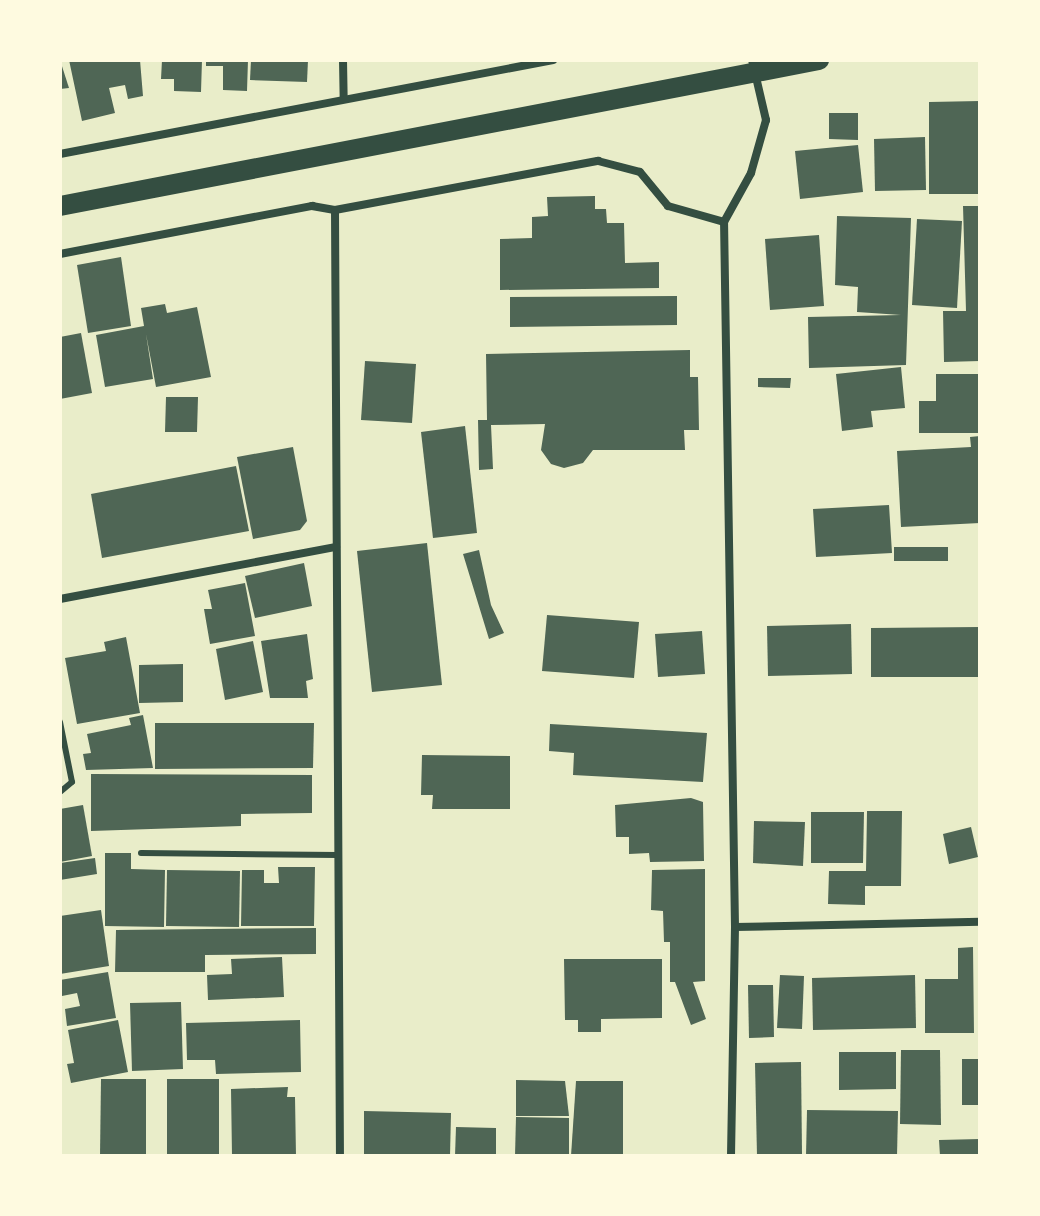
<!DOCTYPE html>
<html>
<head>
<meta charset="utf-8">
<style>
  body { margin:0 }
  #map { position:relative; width:1040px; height:1216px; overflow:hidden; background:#e9edc9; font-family:Bitter,serif }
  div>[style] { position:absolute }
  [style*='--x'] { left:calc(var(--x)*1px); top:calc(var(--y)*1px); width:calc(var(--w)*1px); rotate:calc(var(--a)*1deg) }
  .building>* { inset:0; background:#4f6655 }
  .service>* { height:6px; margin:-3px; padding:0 3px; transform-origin:3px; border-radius:3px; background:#344e41 }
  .minor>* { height:8px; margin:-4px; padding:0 4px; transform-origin:4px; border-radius:4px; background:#344e41 }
  .primary>* { height:20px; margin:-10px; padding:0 10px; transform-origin:10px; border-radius:10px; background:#344e41 }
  span { translate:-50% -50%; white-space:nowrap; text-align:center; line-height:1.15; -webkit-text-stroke:6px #fefae0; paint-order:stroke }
  .frame { position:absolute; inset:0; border:62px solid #fefae0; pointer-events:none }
</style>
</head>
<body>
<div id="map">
  <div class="building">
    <i style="clip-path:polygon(60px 60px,69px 88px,60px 89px)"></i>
    <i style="clip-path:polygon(69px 60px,140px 60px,143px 96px,128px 99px,125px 85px,109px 88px,115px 113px,82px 121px)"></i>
    <i style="clip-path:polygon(162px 60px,202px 60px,201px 92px,174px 91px,174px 79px,161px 79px)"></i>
    <i style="clip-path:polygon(206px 60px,248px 60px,247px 91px,223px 90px,223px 66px,206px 66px)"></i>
    <i style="clip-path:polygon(251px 60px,308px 60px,307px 82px,250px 80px)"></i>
    <i style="clip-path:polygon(980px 101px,980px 194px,929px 194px,929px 102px)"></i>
    <i style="clip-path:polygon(829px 113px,858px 113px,858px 140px,829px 139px)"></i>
    <i style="clip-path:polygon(925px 137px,926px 190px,875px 191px,874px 139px)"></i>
    <i style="clip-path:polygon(858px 145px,863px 192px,800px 199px,795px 151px)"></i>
    <i style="clip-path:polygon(595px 196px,595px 209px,606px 209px,607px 223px,624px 223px,625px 263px,659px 262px,659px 288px,500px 290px,500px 239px,532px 238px,532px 217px,548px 216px,547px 197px)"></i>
    <i style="clip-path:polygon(963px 206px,980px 206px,980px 361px,944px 362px,943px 311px,966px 311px)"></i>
    <i style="clip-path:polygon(837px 216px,911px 218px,906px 365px,809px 368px,808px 317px,901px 315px,857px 312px,858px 287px,835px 285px)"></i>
    <i style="clip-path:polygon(917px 219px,962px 221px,957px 308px,912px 305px)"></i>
    <i style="clip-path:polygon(819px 235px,824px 306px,770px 310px,765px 239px)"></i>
    <i style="clip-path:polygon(121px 257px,131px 326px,88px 333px,77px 265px)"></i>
    <i style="clip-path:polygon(677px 296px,677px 325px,510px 327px,510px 297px)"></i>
    <i style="clip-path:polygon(165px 304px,167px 313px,197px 307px,211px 377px,156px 387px,146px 334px,153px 379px,105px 387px,96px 335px,144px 326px,141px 308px)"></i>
    <i style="clip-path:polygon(81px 333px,92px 393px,60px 399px,60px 337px)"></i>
    <i style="clip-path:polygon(690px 350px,690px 377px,698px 377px,699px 430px,684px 430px,685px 450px,593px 450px,583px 463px,564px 468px,551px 464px,541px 450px,545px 424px,491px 425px,493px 469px,479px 470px,478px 420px,487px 420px,486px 354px)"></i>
    <i style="clip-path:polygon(365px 361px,416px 364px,412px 423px,361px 420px)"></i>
    <i style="clip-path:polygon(901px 367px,905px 408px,871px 411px,873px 427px,842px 431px,836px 374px)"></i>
    <i style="clip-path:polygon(936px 374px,980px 374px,980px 433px,919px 433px,919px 401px,936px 401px)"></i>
    <i style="clip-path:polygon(758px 378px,791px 378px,790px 388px,758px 387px)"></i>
    <i style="clip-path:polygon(166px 397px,198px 397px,197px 432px,165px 432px)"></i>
    <i style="clip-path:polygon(465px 426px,477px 533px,433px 538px,421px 432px)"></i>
    <i style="clip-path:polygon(980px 436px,980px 523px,901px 527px,897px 451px,971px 447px,970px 437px)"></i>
    <i style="clip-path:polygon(293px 447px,307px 521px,300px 530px,253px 539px,237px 457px)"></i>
    <i style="clip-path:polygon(236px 466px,249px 531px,102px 558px,91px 494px)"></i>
    <i style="clip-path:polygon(889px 505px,892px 553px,816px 557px,813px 509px)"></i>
    <i style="clip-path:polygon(427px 543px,442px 685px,372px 692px,357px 551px)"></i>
    <i style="clip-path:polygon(894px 547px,948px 547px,948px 561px,894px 561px)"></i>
    <i style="clip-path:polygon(479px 550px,491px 605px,504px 633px,489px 639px,463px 554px)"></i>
    <i style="clip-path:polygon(304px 563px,312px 606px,255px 618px,245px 576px)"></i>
    <i style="clip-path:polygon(245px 583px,255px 636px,210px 644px,204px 609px,212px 609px,208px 590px)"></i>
    <i style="clip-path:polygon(547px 615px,639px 622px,634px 678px,542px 671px)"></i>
    <i style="clip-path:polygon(851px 624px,852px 674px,768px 676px,767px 626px)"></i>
    <i style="clip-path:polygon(980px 627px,980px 677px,871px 677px,871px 628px)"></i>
    <i style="clip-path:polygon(702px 631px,705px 674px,658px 677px,655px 634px)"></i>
    <i style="clip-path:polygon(307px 634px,313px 679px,306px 681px,308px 698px,270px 698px,261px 641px)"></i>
    <i style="clip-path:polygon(126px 637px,140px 713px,77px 724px,65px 658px,106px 651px,104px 642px)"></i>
    <i style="clip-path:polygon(253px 641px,263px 692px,225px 700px,216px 649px)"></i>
    <i style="clip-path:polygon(183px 664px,183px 702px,139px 703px,139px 665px)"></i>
    <i style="clip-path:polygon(143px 715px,153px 768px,86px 770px,83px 754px,91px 753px,87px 734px,131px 725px,129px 718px)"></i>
    <i style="clip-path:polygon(155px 723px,314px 723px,313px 768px,155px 769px)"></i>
    <i style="clip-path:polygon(550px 724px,707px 733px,703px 782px,573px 775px,574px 753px,549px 751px)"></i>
    <i style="clip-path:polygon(422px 755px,510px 756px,510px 809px,432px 809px,433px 795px,421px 795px)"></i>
    <i style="clip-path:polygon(91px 774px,312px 775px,312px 813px,241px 814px,241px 826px,91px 831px)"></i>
    <i style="clip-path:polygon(691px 798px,703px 802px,704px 861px,650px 862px,649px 853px,629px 854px,629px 837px,616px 837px,615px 805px)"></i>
    <i style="clip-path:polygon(83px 805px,92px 856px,60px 862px,60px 809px)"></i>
    <i style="clip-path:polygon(867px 811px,902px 811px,901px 886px,865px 886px,865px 905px,828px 904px,829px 871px,866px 871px)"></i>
    <i style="clip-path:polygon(811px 812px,864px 812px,863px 863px,811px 863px)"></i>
    <i style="clip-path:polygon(754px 821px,805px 822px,803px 866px,753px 863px)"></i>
    <i style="clip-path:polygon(971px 827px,978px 857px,949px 864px,943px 834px)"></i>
    <i style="clip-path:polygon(105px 853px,131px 853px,131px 869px,165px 870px,164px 927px,105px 926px)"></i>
    <i style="clip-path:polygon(95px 858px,97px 874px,60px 880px,60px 863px)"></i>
    <i style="clip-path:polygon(278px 867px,315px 867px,314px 926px,241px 926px,242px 870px,264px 870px,264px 883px,279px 883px)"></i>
    <i style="clip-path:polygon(705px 869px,705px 981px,693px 982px,706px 1019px,691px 1025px,675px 982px,670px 982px,670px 942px,664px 942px,663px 911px,651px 910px,652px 870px)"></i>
    <i style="clip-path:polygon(167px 870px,240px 871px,239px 927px,166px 926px)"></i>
    <i style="clip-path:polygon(101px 910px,109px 966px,60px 974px,60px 916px)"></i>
    <i style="clip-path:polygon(316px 928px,316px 954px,205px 955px,205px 972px,115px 972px,116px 930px)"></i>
    <i style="clip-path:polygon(973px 947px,974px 1033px,925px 1033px,925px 979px,958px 979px,958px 948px)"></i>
    <i style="clip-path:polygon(282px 957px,284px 997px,208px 1000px,207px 975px,232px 974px,231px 959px)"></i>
    <i style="clip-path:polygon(564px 959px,662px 959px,662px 1018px,601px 1019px,601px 1032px,578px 1032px,578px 1020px,565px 1020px)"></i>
    <i style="clip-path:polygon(108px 972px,116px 1018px,67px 1026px,65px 1009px,80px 1006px,77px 993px,62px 996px,60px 980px)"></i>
    <i style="clip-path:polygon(780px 975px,804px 976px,802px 1029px,777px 1028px)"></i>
    <i style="clip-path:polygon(915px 975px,916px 1028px,813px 1030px,812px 978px)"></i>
    <i style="clip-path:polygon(748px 985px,773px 985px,774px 1037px,749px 1038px)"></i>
    <i style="clip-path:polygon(181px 1002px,183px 1069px,132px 1071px,130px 1003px)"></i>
    <i style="clip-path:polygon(118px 1020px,128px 1072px,71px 1083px,67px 1064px,74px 1063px,68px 1030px)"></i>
    <i style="clip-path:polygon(300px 1020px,301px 1072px,216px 1074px,215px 1060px,187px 1060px,186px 1023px)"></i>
    <i style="clip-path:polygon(901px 1050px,940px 1050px,941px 1125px,900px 1124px)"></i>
    <i style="clip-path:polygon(839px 1052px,896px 1052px,896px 1089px,839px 1090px)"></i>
    <i style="clip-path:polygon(962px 1059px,980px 1059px,980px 1105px,962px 1105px)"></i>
    <i style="clip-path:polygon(801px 1062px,802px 1154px,757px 1156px,755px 1063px)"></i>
    <i style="clip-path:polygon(101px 1079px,146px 1079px,146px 1156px,100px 1156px)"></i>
    <i style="clip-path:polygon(167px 1079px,219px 1079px,219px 1156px,167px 1156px)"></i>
    <i style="clip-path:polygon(516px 1080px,565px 1081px,569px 1116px,516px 1116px)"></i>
    <i style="clip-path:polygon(576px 1081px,623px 1081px,623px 1156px,571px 1156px)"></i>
    <i style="clip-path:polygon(288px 1087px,287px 1097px,295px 1097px,296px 1156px,232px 1156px,231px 1089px)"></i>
    <i style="clip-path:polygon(807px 1110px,898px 1111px,897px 1156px,806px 1156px)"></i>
    <i style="clip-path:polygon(364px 1111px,451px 1113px,450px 1156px,364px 1156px)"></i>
    <i style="clip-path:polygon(516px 1117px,569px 1118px,569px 1156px,515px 1156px)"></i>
    <i style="clip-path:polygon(456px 1127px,496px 1128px,496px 1156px,455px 1156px)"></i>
    <i style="clip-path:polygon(980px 1139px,980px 1156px,940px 1156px,939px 1140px)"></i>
  </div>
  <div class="service">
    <i style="--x:60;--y:722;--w:61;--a:78.7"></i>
    <i style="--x:72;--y:782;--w:16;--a:140"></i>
    <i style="--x:141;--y:853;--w:197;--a:0.6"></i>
  </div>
  <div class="minor">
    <i style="--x:343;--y:60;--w:39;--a:89"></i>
    <i style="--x:60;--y:154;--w:502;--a:-10.79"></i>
    <i style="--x:335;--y:210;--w:946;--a:89.7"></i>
    <i style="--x:60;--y:254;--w:257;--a:-10.8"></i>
    <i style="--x:312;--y:206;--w:23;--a:10"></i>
    <i style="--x:335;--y:210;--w:268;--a:-10.6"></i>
    <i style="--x:598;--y:161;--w:43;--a:14.7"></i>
    <i style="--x:640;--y:172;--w:44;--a:50.5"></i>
    <i style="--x:668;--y:206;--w:58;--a:15.9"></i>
    <i style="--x:60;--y:599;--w:281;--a:-10.7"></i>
    <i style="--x:735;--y:927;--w:245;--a:-1.2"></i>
    <i style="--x:731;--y:1156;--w:229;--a:-89"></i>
    <i style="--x:735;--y:927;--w:705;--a:-90.89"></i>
    <i style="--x:724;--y:222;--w:56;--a:-61.1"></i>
    <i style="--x:751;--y:173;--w:55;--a:-74.2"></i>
    <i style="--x:766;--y:120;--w:62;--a:-103.1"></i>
  </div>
  <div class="primary">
    <i style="--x:60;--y:206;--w:773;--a:-10.89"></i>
  </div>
  <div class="frame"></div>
</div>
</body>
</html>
